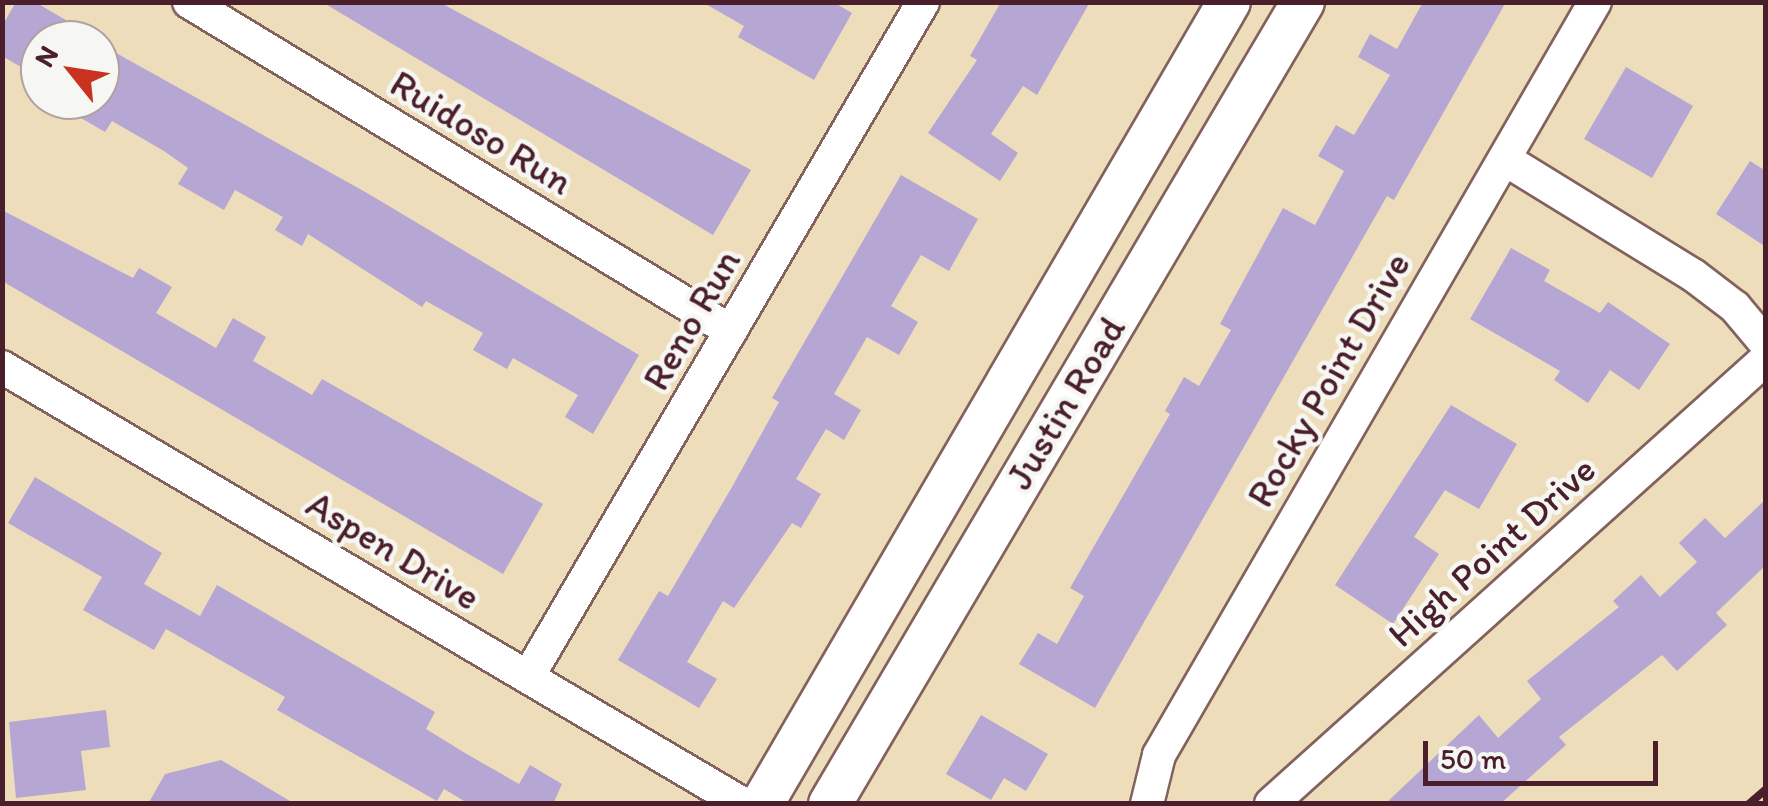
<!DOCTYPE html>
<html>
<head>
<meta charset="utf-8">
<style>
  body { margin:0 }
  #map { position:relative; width:1768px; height:806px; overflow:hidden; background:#eeddba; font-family:Itim,sans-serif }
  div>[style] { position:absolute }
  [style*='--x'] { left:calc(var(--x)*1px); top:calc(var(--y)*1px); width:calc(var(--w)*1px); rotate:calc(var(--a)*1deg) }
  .building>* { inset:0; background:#b6a6d3 }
  .roads { filter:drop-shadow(2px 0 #83625d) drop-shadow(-2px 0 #83625d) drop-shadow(0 2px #83625d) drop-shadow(0 -2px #83625d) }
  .minor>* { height:32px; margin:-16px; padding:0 16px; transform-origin:16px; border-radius:16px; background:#fff }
  .major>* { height:42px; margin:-21px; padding:0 21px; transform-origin:21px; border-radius:21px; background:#fff }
  .rail>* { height:8px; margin:-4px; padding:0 4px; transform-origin:4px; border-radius:4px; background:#4a1f2b }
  span { translate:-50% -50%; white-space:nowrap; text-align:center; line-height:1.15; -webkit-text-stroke:9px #f6f6f2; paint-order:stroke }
  .street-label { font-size:38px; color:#4a1f2b }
  .frame { position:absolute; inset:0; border:5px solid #4a1f2b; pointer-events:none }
  .north { position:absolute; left:20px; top:20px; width:100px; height:100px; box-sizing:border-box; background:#f6f6f2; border:2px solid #b1a0a2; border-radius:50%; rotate:300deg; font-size:28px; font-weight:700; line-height:40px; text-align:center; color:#4a1f2b }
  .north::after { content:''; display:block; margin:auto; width:35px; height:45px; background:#c8321e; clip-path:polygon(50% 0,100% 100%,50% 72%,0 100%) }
  .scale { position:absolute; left:1423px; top:741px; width:235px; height:45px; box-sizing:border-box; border:5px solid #4a1f2b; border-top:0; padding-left:12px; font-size:30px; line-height:35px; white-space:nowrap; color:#4a1f2b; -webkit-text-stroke:8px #f6f6f2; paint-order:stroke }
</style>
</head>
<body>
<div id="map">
  <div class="building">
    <i style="clip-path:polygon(16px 2px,35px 2px,100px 40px,40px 40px,40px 78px,2px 56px,2px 26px)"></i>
    <i style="clip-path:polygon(322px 2px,439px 2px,751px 170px,713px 235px)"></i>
    <i style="clip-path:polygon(702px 2px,833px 2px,852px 13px,814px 80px,738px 37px,744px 26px)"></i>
    <i style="clip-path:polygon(1001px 2px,1090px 2px,1037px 95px,1023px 86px,991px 134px,1018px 153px,1000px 181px,928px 133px,977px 60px,970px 56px)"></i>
    <i style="clip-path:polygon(1423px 2px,1506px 2px,1394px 200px,1387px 196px,1095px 708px,1019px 664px,1038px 633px,1057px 644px,1084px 596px,1070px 588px,1170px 414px,1165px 411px,1184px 377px,1199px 386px,1231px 330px,1220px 324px,1283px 208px,1315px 225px,1344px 171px,1318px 156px,1336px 125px,1354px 135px,1390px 75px,1358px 57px,1370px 34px,1397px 49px)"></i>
    <i style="clip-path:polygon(100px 44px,367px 193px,639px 355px,593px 434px,565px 417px,578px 395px,513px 358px,507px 369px,473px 350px,483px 333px,426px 301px,422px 307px,308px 234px,302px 246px,275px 230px,283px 217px,235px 190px,224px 210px,178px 184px,188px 168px,164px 151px,112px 121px,105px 132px,50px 100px,100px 100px)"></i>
    <i style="clip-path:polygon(1626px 67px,1693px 106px,1652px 178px,1584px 139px)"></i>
    <i style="clip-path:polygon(1750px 161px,1766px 171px,1766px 247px,1716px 214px)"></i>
    <i style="clip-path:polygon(901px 175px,978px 219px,949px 271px,921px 255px,891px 306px,918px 322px,899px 355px,867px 337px,834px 394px,861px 410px,844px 440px,826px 429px,796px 479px,821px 494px,801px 528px,792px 523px,734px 608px,723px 601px,687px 662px,717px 679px,699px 708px,618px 660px,659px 591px,668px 596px,732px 487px,779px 402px,772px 398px)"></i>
    <i style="clip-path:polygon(2px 210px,133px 278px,139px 268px,172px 287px,156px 313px,216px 348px,233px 318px,266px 337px,253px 361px,312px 395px,322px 379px,543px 504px,503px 574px,2px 281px)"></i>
    <i style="clip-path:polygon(1511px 248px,1550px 270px,1544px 281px,1600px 313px,1608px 302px,1670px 344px,1639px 390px,1610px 370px,1588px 403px,1554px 380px,1560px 371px,1470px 319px)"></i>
    <i style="clip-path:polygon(1451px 405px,1517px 444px,1479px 509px,1445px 490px,1414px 537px,1439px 554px,1393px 624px,1335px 585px)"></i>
    <i style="clip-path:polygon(35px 477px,162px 553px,144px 584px,200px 616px,217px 585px,435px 712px,426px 729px,465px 753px,519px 784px,530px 765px,562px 784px,553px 804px,469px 804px,444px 789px,437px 801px,277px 710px,285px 697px,166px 629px,154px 650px,83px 610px,102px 577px,8px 523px)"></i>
    <i style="clip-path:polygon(1766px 499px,1766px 565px,1716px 613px,1727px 625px,1677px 671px,1662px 655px,1559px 737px,1566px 745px,1500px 804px,1385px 804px,1479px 715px,1498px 738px,1541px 699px,1527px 681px,1619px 607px,1613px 601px,1641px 575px,1660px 597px,1697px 562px,1679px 543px,1705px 518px,1725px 538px)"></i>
    <i style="clip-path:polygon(106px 710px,110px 747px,81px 751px,86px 790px,16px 798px,9px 722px)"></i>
    <i style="clip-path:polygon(981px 715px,1048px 754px,1026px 791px,1004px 778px,991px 800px,946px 774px)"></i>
    <i style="clip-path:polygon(221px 760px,295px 804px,148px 804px,165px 774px)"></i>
  </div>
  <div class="roads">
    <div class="minor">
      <i style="--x:189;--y:2;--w:634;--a:31.26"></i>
      <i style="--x:1506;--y:160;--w:220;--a:31.6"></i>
      <i style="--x:1693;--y:275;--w:53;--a:37.3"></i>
      <i style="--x:1735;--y:307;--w:48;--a:50"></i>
      <i style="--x:2;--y:367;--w:860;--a:30.53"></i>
      <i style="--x:528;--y:677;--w:782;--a:-59.66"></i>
      <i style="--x:1147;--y:804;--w:50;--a:-76.2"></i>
      <i style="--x:1159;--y:755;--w:870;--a:-59.93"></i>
      <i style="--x:1271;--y:804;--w:666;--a:-41.96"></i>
    </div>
    <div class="major">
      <i style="--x:762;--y:804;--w:928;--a:-59.79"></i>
      <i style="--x:830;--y:804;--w:931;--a:-59.47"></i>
    </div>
  </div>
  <div class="rail">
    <i style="--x:1749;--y:804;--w:23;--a:-41"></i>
  </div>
  <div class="street-label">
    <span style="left:481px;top:133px;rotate:31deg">Ruidoso Run</span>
    <span style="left:692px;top:320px;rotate:-60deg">Reno Run</span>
    <span style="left:1329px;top:380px;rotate:-60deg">Rocky Point Drive</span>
    <span style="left:1066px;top:403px;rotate:-59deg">Justin Road</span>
    <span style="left:393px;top:551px;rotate:31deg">Aspen Drive</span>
    <span style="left:1492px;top:552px;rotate:-42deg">High Point Drive</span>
  </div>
  <div class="frame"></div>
  <div class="north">N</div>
  <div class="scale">50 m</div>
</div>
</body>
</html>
